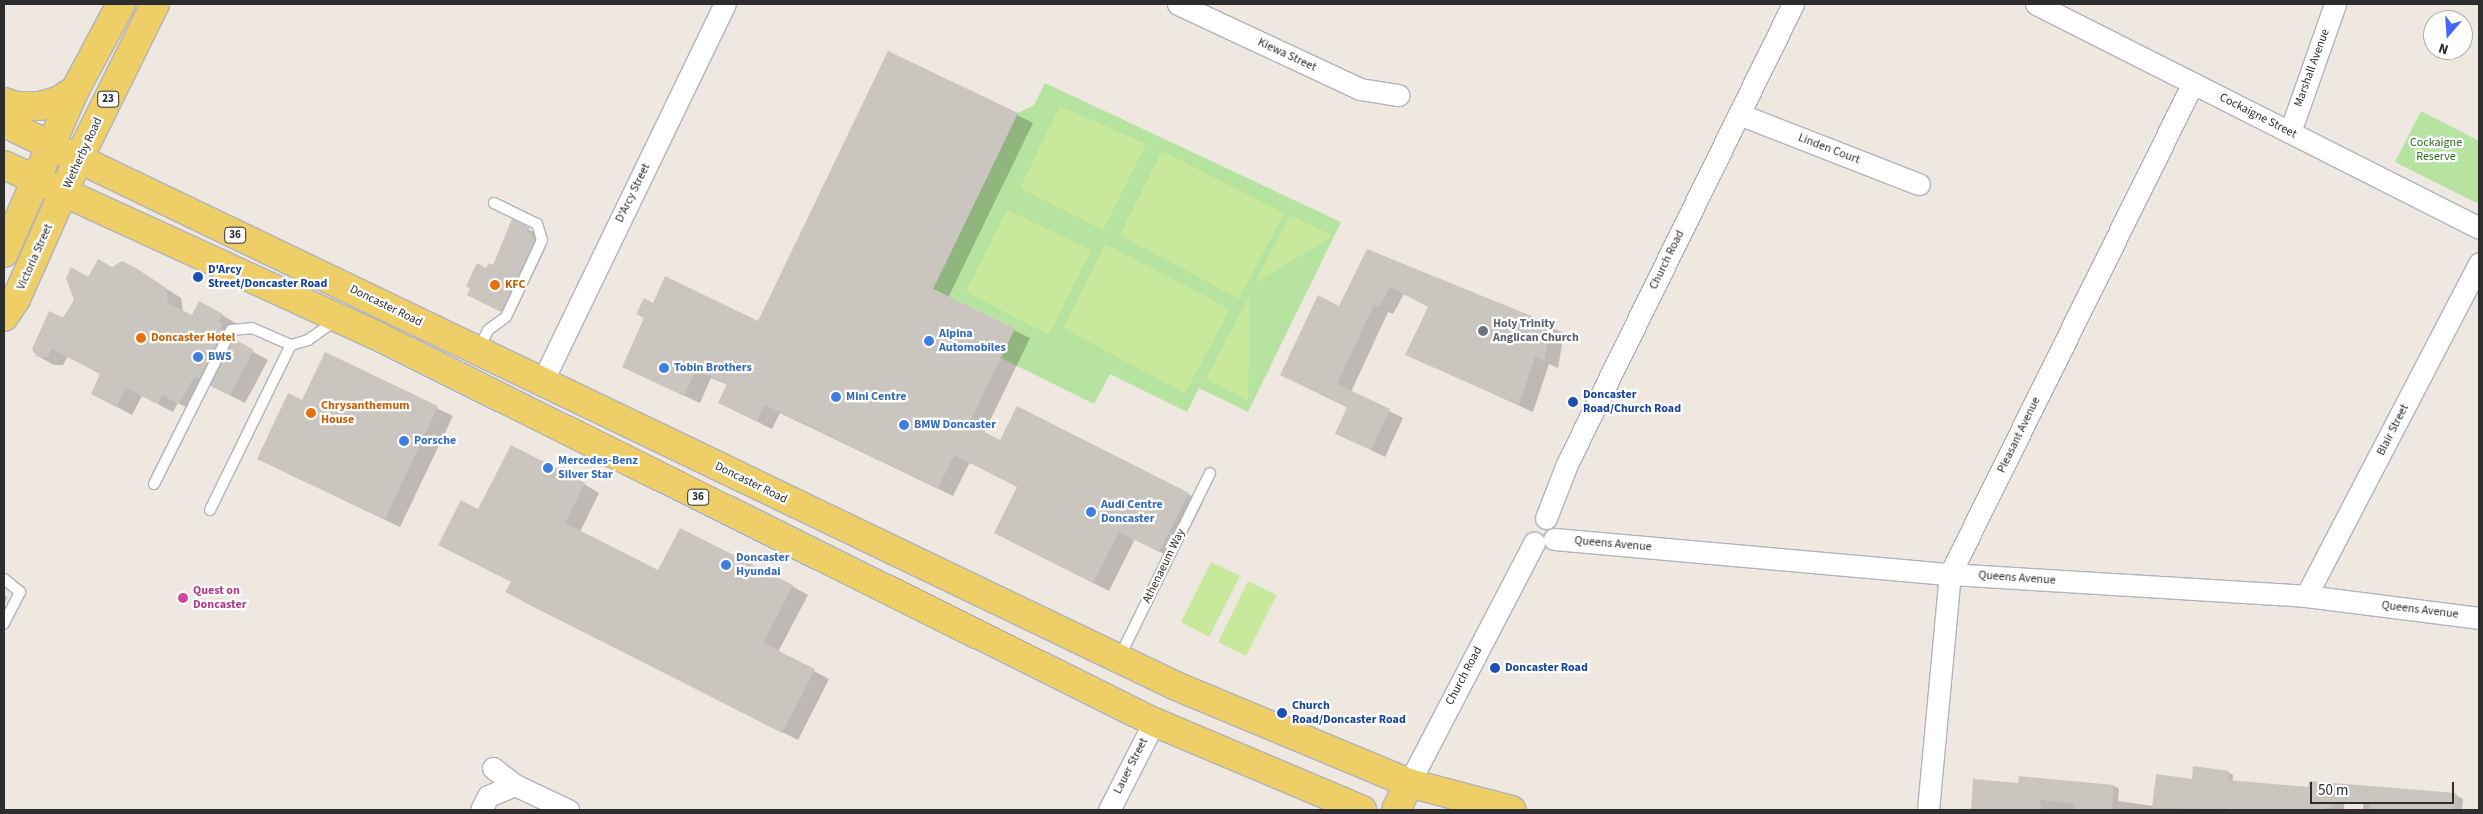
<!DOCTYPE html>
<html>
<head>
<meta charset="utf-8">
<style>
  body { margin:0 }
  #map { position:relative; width:2483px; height:814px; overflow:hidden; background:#eee8e1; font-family:"Source Sans 3",sans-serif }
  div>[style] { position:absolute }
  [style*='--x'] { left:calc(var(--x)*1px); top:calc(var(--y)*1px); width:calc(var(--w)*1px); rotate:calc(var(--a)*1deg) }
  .green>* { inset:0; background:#b6e39f }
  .pitch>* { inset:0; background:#c8e99b }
  .shadow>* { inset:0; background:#0003 }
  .building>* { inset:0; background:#cac6bf }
  .roads { filter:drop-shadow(1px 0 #b1b3bd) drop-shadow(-1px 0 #b1b3bd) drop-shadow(0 1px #b1b3bd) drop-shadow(0 -1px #b1b3bd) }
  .service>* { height:10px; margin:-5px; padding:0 5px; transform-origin:5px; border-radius:5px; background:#fff }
  .minor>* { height:21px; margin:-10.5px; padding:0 10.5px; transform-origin:10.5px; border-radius:10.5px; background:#fff }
  .primary>* { height:28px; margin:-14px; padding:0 14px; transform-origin:14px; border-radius:14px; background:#eece66 }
  .dots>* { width:14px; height:14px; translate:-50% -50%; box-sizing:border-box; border:2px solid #fff; border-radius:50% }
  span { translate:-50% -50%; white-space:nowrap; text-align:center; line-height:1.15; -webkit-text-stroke:4.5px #fff; paint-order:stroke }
  .shield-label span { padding:1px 4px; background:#fff; border:1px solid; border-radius:4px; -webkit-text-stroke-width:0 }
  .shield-label { font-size:11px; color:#2d2d2d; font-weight:700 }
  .street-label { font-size:12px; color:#2d2d2d }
  .park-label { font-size:12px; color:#2d6b1d }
  .transit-label { font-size:12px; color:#164399; font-weight:700 }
  .left { translate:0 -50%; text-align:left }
  .food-label { font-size:12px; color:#c56008; font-weight:700 }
  .worship-label { font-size:12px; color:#5b616d; font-weight:700 }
  .shop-label { font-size:12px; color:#366cbe; font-weight:700 }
  .hotel-label { font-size:12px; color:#b23c85; font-weight:700 }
  .frame { position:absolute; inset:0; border:5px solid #2d2d2d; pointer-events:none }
  .north { position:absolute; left:2423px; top:10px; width:50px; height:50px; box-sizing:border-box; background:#fff; border:1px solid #ababab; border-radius:50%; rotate:198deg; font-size:14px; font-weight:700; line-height:20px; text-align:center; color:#2d2d2d }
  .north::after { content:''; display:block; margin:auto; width:18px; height:22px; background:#4667f6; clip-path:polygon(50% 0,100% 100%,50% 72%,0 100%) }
  .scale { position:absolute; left:2310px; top:782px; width:144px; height:22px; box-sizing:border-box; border:2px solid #2d2d2d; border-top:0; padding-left:6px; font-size:15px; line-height:18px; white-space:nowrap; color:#2d2d2d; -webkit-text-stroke:4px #fff; paint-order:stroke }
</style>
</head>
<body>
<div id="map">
  <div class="green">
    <i style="clip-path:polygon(1045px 83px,1341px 222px,1248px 412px,1199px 388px,1187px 412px,1110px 374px,1094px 404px,1001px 358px,1015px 328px,933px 289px,1018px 113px,1034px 105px)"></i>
    <i style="clip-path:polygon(2421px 111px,2479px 141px,2479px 204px,2395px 162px)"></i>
  </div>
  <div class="pitch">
    <i style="clip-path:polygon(1060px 106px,1146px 144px,1103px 230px,1020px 188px)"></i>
    <i style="clip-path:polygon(1162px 151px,1284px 213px,1239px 299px,1120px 235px)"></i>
    <i style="clip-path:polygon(1007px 210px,1091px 250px,1049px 335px,966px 292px)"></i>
    <i style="clip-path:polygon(1290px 215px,1333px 236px,1255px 283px)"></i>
    <i style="clip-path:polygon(1105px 244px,1230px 309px,1185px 393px,1063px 328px)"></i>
    <i style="clip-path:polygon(1250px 295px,1248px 400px,1206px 379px)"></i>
    <i style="clip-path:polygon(1211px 562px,1240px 576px,1209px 637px,1181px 622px)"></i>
    <i style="clip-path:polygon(1248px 581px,1277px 595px,1246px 656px,1218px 642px)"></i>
  </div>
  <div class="shadow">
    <i style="clip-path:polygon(889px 52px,1033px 123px,948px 298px,1030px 338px,984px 433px,1001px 441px,1188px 494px,1203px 503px,1174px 559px,1135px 539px,1109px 591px,1010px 541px,1018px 487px,970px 462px,953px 496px,780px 413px,772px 429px,735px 411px,720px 402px,728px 385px,711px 378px,700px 403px,623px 367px,654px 304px,759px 323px)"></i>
    <i style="clip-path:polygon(512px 221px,541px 236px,546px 247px,513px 317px,468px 295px,487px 269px,493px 267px)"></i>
    <i style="clip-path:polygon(1368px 251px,1564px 333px,1558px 368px,1549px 364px,1533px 412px,1407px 355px,1429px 307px,1404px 294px,1393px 314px,1388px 312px,1351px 392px,1403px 418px,1385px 457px,1336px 433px,1348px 408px,1281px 375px,1340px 307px)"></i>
    <i style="clip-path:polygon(112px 268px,151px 279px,181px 298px,183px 312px,193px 317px,222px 315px,237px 324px,233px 332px,237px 334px,234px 341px,268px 360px,245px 403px,209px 385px,195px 412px,178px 403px,173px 412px,142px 396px,132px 415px,108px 402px,102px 374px,68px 356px,63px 365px,54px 365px,38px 356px,89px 278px)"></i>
    <i style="clip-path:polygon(325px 354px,453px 416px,400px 527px,274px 467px)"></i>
    <i style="clip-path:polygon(584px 484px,599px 493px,580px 532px,659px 572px,792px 586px,808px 595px,778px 652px,829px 679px,798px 740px,522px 601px,479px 511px)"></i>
    <i style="clip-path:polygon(4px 595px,7px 597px,4px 605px)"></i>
    <i style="clip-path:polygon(2228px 772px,2233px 775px,2230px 810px,1972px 810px,1974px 780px,2019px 785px,2020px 778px,2114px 786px,2119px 789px,2118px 801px,2153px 806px,2193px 781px)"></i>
    <i style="clip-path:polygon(2256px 784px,2345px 791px,2344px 810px,2254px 810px)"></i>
    <i style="clip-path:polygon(2364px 787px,2456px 795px,2463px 799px,2462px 810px,2363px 810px)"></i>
  </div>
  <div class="building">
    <i style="clip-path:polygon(888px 51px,1018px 113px,933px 289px,1015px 328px,969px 424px,1000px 440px,1017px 406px,1189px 493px,1159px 552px,1119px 532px,1093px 583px,994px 533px,1017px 487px,954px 455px,938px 488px,765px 405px,757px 421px,718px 403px,727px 384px,696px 370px,684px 396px,622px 367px,644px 318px,636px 314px,644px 298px,653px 303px,665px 276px,758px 321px)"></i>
    <i style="clip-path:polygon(512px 219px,530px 228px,528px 231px,535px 240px,501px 312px,467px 295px,470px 288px,466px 286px,477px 263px,486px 268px,489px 263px,493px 265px)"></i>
    <i style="clip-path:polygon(1367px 249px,1551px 324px,1544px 361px,1535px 357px,1519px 405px,1405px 355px,1428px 307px,1390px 287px,1379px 307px,1374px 305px,1337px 384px,1390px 409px,1371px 450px,1335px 434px,1347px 407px,1280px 375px,1318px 295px,1339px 306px)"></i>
    <i style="clip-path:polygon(98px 259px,112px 267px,122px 261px,136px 268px,166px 288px,168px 303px,192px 315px,199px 301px,223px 314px,218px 322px,223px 324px,219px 332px,222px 333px,199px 379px,194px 377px,179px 404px,162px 395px,158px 404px,126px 388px,116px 407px,91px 394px,100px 374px,52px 349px,47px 357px,37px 357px,32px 349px,49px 311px,64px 318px,74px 300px,66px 278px,71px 267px,88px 277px)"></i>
    <i style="clip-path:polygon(234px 339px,254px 350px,230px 395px,211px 386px)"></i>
    <i style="clip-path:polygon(325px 352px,438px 406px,385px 519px,257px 459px,288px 393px,302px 400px)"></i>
    <i style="clip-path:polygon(511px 445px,585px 483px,565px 523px,658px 570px,680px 528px,793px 585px,763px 643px,815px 669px,782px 733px,505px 592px,511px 582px,438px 545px,461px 500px,478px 509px)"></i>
    <i style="clip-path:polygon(2193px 766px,2229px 771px,2228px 780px,2308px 787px,2309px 781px,2456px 793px,2454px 810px,2382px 810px,2371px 809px,2371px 804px,2333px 802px,2332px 808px,2326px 807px,2325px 810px,2152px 808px,2156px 774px,2192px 779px)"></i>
    <i style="clip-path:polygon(2019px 776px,2114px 785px,2112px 810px,2074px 810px,2075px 804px,2040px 800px,2041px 810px,1971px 810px,1973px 779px,2018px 783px)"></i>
  </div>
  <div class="roads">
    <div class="service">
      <i style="--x:478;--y:350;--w:22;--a:-63"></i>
      <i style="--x:488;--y:330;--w:22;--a:-36"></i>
      <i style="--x:506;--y:317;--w:85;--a:-64.9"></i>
      <i style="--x:542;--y:240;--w:17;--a:-107"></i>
      <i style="--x:537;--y:224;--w:48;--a:-154"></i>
      <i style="--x:154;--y:484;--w:172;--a:-63.4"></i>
      <i style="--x:231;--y:330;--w:21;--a:-5"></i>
      <i style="--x:252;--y:328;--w:43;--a:23.6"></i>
      <i style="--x:291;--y:345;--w:18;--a:-16"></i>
      <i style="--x:308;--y:340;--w:35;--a:-35"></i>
      <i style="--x:210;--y:510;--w:184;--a:-63.9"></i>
      <i style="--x:4;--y:579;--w:21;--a:39"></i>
      <i style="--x:20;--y:592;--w:36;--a:117"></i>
      <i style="--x:1119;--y:658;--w:206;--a:-63.8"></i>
    </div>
    <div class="minor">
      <i style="--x:1178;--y:4;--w:201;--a:25"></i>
      <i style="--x:1360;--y:89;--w:39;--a:9"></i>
      <i style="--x:2036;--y:4;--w:496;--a:26.8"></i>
      <i style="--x:1739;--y:114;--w:193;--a:21.3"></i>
      <i style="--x:2290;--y:132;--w:136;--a:-70.6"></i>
      <i style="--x:542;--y:382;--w:420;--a:-64.2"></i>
      <i style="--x:1546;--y:518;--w:58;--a:-68.7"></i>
      <i style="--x:1567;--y:464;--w:513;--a:-63.83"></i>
      <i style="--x:1554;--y:539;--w:398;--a:5.1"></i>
      <i style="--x:1950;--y:574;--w:357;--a:3.5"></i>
      <i style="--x:2306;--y:596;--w:174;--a:7.2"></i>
      <i style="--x:2306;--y:596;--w:375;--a:-62.5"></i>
      <i style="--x:493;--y:768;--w:28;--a:38"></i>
      <i style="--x:515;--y:785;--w:59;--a:25.3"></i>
      <i style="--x:1409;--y:783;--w:271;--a:-62.5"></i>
      <i style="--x:481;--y:810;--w:16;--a:-63"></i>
      <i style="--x:488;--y:796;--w:29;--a:-22"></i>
      <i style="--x:1109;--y:810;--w:99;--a:-62.9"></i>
      <i style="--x:1928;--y:810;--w:237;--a:-84.7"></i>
      <i style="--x:1950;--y:574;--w:548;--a:-63.67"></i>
    </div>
    <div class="primary">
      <i style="--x:4;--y:102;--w:14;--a:17"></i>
      <i style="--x:17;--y:106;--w:23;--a:0"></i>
      <i style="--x:40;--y:106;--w:19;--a:-16"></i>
      <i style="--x:58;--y:101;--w:20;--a:-33"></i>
      <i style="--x:4;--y:123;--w:1300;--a:25.66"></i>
      <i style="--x:1176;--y:686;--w:252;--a:22.6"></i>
      <i style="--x:1409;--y:783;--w:106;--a:14.8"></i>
      <i style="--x:4;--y:165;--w:410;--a:24.6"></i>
      <i style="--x:377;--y:336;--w:868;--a:26.42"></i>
      <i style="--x:1154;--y:722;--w:226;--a:22.9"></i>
      <i style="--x:4;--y:253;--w:178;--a:-66.5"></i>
      <i style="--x:75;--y:90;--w:98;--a:-61.9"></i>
      <i style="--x:4;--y:317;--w:22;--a:-56"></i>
      <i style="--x:16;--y:299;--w:152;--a:-66"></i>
      <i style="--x:78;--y:160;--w:174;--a:-63.7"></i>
      <i style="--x:1396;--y:810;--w:30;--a:-64"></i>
    </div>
  </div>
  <div class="dots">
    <i style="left:198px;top:277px;background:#1a4fb4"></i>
    <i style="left:495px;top:285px;background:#e8710a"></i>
    <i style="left:1483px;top:331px;background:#6b7280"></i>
    <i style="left:141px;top:338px;background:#e8710a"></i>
    <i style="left:929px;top:341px;background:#3f7fe0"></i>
    <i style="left:198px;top:357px;background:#3f7fe0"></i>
    <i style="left:664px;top:368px;background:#3f7fe0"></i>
    <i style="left:836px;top:397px;background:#3f7fe0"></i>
    <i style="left:1573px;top:402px;background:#1a4fb4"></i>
    <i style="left:311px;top:413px;background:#e8710a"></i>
    <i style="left:904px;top:425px;background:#3f7fe0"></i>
    <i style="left:404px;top:441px;background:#3f7fe0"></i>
    <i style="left:548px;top:468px;background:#3f7fe0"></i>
    <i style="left:1091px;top:512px;background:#3f7fe0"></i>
    <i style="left:726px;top:565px;background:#3f7fe0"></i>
    <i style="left:183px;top:598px;background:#d1479c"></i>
    <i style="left:1495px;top:668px;background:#1a4fb4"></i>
    <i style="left:1282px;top:713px;background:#1a4fb4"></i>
  </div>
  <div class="shield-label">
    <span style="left:108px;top:99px">23</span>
    <span style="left:235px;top:235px">36</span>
    <span style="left:698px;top:497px">36</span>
  </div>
  <div class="street-label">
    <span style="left:1287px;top:55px;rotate:25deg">Kiewa Street</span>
    <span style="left:2312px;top:68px;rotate:-70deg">Marshall Avenue</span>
    <span style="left:2258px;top:116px;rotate:27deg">Cockaigne Street</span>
    <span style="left:1829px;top:149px;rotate:21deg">Linden Court</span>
    <span style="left:83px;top:153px;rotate:-65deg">Wetherby Road</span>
    <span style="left:633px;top:193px;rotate:-64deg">D'Arcy Street</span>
    <span style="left:35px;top:257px;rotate:-66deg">Victoria Street</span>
    <span style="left:1667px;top:260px;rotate:-64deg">Church Road</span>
    <span style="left:386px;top:306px;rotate:26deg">Doncaster Road</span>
    <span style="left:2393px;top:430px;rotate:-63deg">Blair Street</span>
    <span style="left:2019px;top:435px;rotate:-64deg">Pleasant Avenue</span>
    <span style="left:751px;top:483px;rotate:26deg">Doncaster Road</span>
    <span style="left:1613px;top:544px;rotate:5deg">Queens Avenue</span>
    <span style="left:1164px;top:566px;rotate:-64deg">Athenaeum Way</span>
    <span style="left:2017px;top:578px;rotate:4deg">Queens Avenue</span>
    <span style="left:2420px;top:610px;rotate:7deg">Queens Avenue</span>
    <span style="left:1464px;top:676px;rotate:-62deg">Church Road</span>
    <span style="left:1131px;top:766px;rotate:-63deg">Lauer Street</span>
  </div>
  <div class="park-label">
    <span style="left:2436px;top:150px">Cockaigne<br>Reserve</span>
  </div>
  <div class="transit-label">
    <span class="left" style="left:208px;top:277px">D'Arcy<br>Street/Doncaster Road</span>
    <span class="left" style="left:1583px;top:402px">Doncaster<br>Road/Church Road</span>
    <span class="left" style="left:1505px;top:668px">Doncaster Road</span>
    <span class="left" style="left:1292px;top:713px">Church<br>Road/Doncaster Road</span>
  </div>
  <div class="food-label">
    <span class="left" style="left:505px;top:285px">KFC</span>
    <span class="left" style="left:151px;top:338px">Doncaster Hotel</span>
    <span class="left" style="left:321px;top:413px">Chrysanthemum<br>House</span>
  </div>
  <div class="worship-label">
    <span class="left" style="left:1493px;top:331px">Holy Trinity<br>Anglican Church</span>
  </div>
  <div class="shop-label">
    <span class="left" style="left:939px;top:341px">Alpina<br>Automobiles</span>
    <span class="left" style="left:208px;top:357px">BWS</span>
    <span class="left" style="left:674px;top:368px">Tobin Brothers</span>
    <span class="left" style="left:846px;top:397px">Mini Centre</span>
    <span class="left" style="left:914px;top:425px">BMW Doncaster</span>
    <span class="left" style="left:414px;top:441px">Porsche</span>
    <span class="left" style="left:558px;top:468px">Mercedes-Benz<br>Silver Star</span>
    <span class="left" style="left:1101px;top:512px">Audi Centre<br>Doncaster</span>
    <span class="left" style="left:736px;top:565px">Doncaster<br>Hyundai</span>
  </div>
  <div class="hotel-label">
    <span class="left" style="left:193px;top:598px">Quest on<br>Doncaster</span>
  </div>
  <div class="frame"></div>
  <div class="north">N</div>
  <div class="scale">50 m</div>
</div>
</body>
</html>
